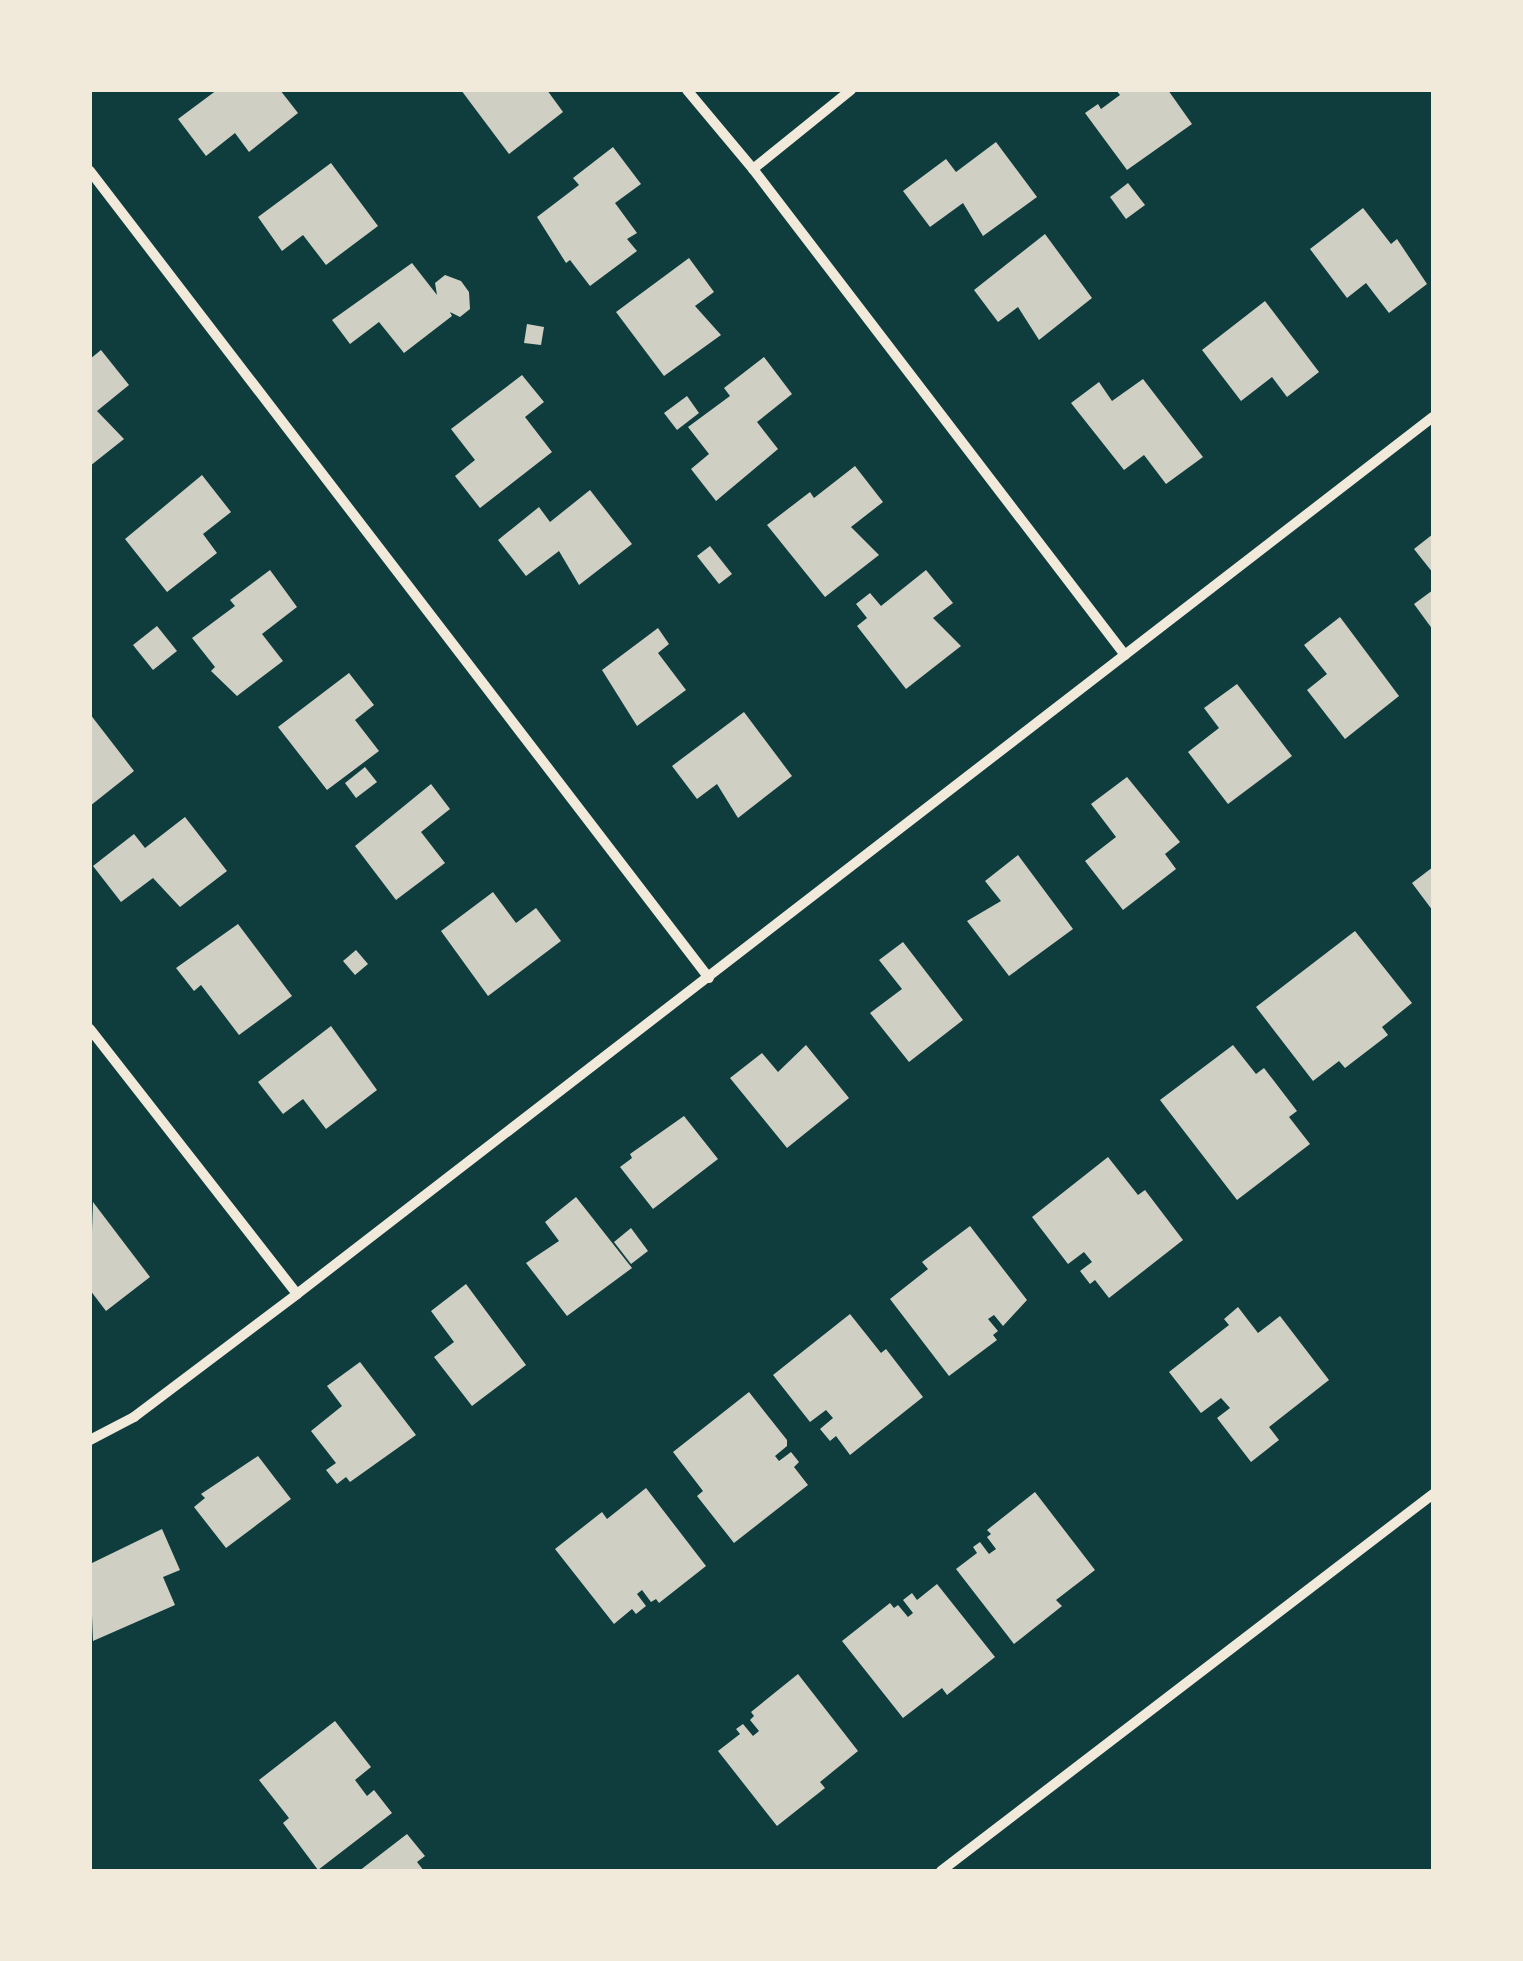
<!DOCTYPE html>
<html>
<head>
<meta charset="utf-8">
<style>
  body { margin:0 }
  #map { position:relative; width:1523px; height:1961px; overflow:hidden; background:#0f3d3e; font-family:"Fira Sans",sans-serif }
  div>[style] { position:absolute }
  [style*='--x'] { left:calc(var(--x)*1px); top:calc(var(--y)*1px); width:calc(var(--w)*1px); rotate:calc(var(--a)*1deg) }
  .building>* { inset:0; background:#cfcfc3 }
  .minor>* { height:10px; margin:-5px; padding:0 5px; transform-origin:5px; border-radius:5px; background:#f1e9da }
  span { translate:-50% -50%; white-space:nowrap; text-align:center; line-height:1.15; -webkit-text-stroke:9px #f1e9da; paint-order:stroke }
  .frame { position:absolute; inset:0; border:92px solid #f1e9da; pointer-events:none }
</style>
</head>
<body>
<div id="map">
  <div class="building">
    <i style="clip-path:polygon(217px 90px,280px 90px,298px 113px,249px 152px,235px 133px,206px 156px,178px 119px)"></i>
    <i style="clip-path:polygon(461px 90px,547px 90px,563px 112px,509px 154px)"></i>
    <i style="clip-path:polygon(1116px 90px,1168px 90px,1192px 124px,1127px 170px,1085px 113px,1098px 104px,1101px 109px,1120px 95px)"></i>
    <i style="clip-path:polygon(996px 142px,1037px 197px,983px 236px,963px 203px,930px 227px,903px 191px,946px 159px,956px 172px)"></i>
    <i style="clip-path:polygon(613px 147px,641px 184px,615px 203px,637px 233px,627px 239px,637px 251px,590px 286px,570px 260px,566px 263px,537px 217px,579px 185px,573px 178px)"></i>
    <i style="clip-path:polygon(331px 163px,378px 226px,326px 265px,303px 235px,282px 251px,258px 217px)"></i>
    <i style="clip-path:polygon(1128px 183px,1145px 205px,1126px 219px,1110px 197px)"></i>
    <i style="clip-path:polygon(1363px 208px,1391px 244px,1397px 239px,1427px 284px,1389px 313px,1366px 283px,1347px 298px,1310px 249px)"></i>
    <i style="clip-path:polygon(1045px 234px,1092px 298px,1039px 340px,1018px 307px,998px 322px,974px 290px)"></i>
    <i style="clip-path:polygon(689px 258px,714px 292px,695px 306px,721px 335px,664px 376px,616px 312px)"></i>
    <i style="clip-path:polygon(412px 263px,437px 295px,435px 283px,445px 275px,461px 281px,469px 292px,470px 309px,460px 317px,450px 312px,452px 316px,404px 353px,379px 322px,350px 344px,332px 320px)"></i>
    <i style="clip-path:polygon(1265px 301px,1319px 372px,1287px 397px,1272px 377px,1241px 401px,1202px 350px)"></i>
    <i style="clip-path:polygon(527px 324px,544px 327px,541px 345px,524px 343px)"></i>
    <i style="clip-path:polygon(101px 350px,129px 385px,97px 411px,124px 439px,90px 466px,90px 359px)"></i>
    <i style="clip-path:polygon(764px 357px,792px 394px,757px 422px,778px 449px,716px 501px,691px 469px,709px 454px,688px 427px,730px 396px,724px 388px)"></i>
    <i style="clip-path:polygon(522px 375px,544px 402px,525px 417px,552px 452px,480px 508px,455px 476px,475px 460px,451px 429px)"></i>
    <i style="clip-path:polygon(1143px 379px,1203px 457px,1166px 484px,1144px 455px,1124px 470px,1071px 403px,1099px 382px,1112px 401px)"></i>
    <i style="clip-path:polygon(687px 396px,699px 413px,677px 430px,664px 413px)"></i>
    <i style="clip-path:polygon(855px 466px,883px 502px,851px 527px,879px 555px,825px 597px,767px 525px,810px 492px,814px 498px)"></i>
    <i style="clip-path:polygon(202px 475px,231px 512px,203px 534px,217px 553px,167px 592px,125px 539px)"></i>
    <i style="clip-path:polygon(590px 490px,632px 544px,579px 585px,559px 551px,526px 576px,498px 540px,539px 507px,550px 522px)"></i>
    <i style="clip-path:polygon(1433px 534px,1433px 573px,1414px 549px)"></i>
    <i style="clip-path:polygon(710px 546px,732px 574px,719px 584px,697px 556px)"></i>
    <i style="clip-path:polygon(270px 570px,297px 607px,262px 634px,283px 661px,237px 696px,211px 671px,215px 667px,192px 638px,235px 606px,230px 600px)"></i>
    <i style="clip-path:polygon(926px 570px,953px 603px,933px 618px,961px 646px,906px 689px,857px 626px,867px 618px,856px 604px,870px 593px,881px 606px)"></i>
    <i style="clip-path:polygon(1433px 590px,1433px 630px,1414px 604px)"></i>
    <i style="clip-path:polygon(1340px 617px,1399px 696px,1345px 739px,1307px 690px,1327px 674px,1304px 645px)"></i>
    <i style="clip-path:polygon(157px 626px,177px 651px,153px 670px,133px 645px)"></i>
    <i style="clip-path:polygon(658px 628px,669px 644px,658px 653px,686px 690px,637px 726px,602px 670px)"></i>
    <i style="clip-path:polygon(349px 673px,374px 705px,355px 720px,379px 751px,327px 790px,278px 727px)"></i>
    <i style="clip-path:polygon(1237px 684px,1292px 756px,1228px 804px,1188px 752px,1219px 728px,1204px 708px)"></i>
    <i style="clip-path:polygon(744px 712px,792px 776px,738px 818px,717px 784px,697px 799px,672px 766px)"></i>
    <i style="clip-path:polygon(90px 714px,134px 771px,90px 806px)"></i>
    <i style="clip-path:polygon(365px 767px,377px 782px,356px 798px,345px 783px)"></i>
    <i style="clip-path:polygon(1127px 777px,1180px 842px,1165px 854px,1176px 869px,1123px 910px,1085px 861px,1116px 837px,1091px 804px)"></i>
    <i style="clip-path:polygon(431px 784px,450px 809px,421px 832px,445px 863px,396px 900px,355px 846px)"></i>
    <i style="clip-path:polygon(185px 817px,227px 871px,180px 907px,153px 878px,121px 902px,93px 866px,134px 834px,145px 848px)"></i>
    <i style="clip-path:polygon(1018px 855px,1073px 929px,1009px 976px,967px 921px,1001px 901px,985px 881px)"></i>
    <i style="clip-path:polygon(1433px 867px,1433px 911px,1412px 883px)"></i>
    <i style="clip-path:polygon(493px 892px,516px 923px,536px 908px,561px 941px,488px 996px,441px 931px)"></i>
    <i style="clip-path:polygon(238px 924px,292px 996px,239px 1035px,201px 985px,194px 991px,176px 968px)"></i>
    <i style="clip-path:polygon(1355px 931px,1412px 1003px,1382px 1027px,1388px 1035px,1345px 1068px,1339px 1061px,1313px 1081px,1256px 1007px)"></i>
    <i style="clip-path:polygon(903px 942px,963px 1020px,909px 1062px,870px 1013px,902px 989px,879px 960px)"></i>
    <i style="clip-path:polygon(356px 950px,368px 964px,355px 975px,343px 961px)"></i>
    <i style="clip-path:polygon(331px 1026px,377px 1090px,326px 1129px,303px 1099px,283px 1114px,258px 1082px)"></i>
    <i style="clip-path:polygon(806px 1045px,849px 1098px,787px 1148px,730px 1078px,762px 1053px,778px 1072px)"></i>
    <i style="clip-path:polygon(1233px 1045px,1256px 1074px,1264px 1068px,1297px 1111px,1289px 1117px,1310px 1144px,1237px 1200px,1160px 1100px)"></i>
    <i style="clip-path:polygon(684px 1116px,718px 1159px,653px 1209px,620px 1167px,632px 1158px,630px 1154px)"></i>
    <i style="clip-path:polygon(1108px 1157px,1138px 1195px,1145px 1190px,1183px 1240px,1109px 1298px,1095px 1280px,1090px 1284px,1080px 1271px,1092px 1262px,1084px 1252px,1068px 1264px,1032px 1217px)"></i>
    <i style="clip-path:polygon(576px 1197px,632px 1268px,567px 1316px,526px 1263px,559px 1241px,545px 1222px)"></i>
    <i style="clip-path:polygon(93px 1202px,150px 1277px,106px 1311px,90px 1290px)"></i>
    <i style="clip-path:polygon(970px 1226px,1027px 1300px,1003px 1326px,994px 1315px,988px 1319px,998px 1331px,993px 1335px,997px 1340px,949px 1376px,890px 1299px,928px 1269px,922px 1262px)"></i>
    <i style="clip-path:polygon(631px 1228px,648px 1251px,631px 1264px,614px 1242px)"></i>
    <i style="clip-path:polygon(466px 1284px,526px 1365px,472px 1406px,434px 1357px,454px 1342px,431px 1311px)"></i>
    <i style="clip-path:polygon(1238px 1307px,1258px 1333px,1280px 1316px,1329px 1380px,1269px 1427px,1279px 1440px,1251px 1462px,1217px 1418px,1230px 1408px,1221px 1398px,1201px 1413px,1169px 1372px,1229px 1325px,1224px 1319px)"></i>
    <i style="clip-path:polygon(850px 1314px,881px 1353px,886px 1349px,923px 1397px,850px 1455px,836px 1436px,830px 1441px,820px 1429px,833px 1418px,826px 1410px,810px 1422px,773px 1375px)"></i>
    <i style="clip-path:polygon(360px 1362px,416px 1435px,350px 1482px,346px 1477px,337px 1484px,326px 1470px,336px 1463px,311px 1431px,342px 1406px,327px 1386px)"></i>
    <i style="clip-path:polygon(749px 1392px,787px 1440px,787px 1446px,775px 1456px,779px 1461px,791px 1452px,799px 1462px,794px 1467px,808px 1485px,734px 1543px,697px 1496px,703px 1491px,673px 1452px)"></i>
    <i style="clip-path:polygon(258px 1456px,291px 1499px,226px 1548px,194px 1507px,205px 1498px,201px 1494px)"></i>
    <i style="clip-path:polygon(646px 1488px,706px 1566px,659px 1603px,656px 1599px,651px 1602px,642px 1590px,637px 1594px,646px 1606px,636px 1614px,632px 1609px,614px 1624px,555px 1549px,602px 1512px,607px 1519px)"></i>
    <i style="clip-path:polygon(1035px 1492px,1095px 1570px,1056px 1600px,1062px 1606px,1014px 1644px,956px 1569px,977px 1553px,973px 1547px,980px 1542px,989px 1554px,996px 1549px,987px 1537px,991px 1534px,987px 1530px)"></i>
    <i style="clip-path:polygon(162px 1529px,180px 1570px,163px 1577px,175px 1605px,93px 1641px,90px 1564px)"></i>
    <i style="clip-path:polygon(937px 1584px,995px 1657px,947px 1695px,942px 1688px,903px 1718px,842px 1641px,890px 1603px,894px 1608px,898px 1605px,908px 1617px,913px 1613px,903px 1600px,912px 1593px,917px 1600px)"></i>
    <i style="clip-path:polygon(798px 1674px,858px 1751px,820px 1782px,825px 1788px,777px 1826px,718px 1751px,740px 1734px,736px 1729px,743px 1724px,753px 1736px,759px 1731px,750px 1720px,754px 1716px,751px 1712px)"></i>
    <i style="clip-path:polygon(335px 1721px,371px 1767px,355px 1780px,367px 1796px,374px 1790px,392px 1813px,318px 1870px,283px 1823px,289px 1818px,259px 1780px)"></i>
    <i style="clip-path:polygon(407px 1834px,425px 1856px,417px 1862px,424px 1871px,359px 1871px)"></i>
  </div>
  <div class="minor">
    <i style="--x:687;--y:90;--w:103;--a:50.1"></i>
    <i style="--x:753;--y:169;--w:612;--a:52.57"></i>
    <i style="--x:753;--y:169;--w:126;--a:-38.9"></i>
    <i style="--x:90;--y:171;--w:1017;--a:52.51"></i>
    <i style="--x:90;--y:1029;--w:336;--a:52"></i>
    <i style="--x:90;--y:1440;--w:50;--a:-27.6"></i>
    <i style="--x:134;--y:1417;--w:204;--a:-37"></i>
    <i style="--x:297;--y:1294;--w:1435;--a:-37.67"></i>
    <i style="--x:941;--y:1871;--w:620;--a:-37.46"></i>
  </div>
  <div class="frame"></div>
</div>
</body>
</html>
